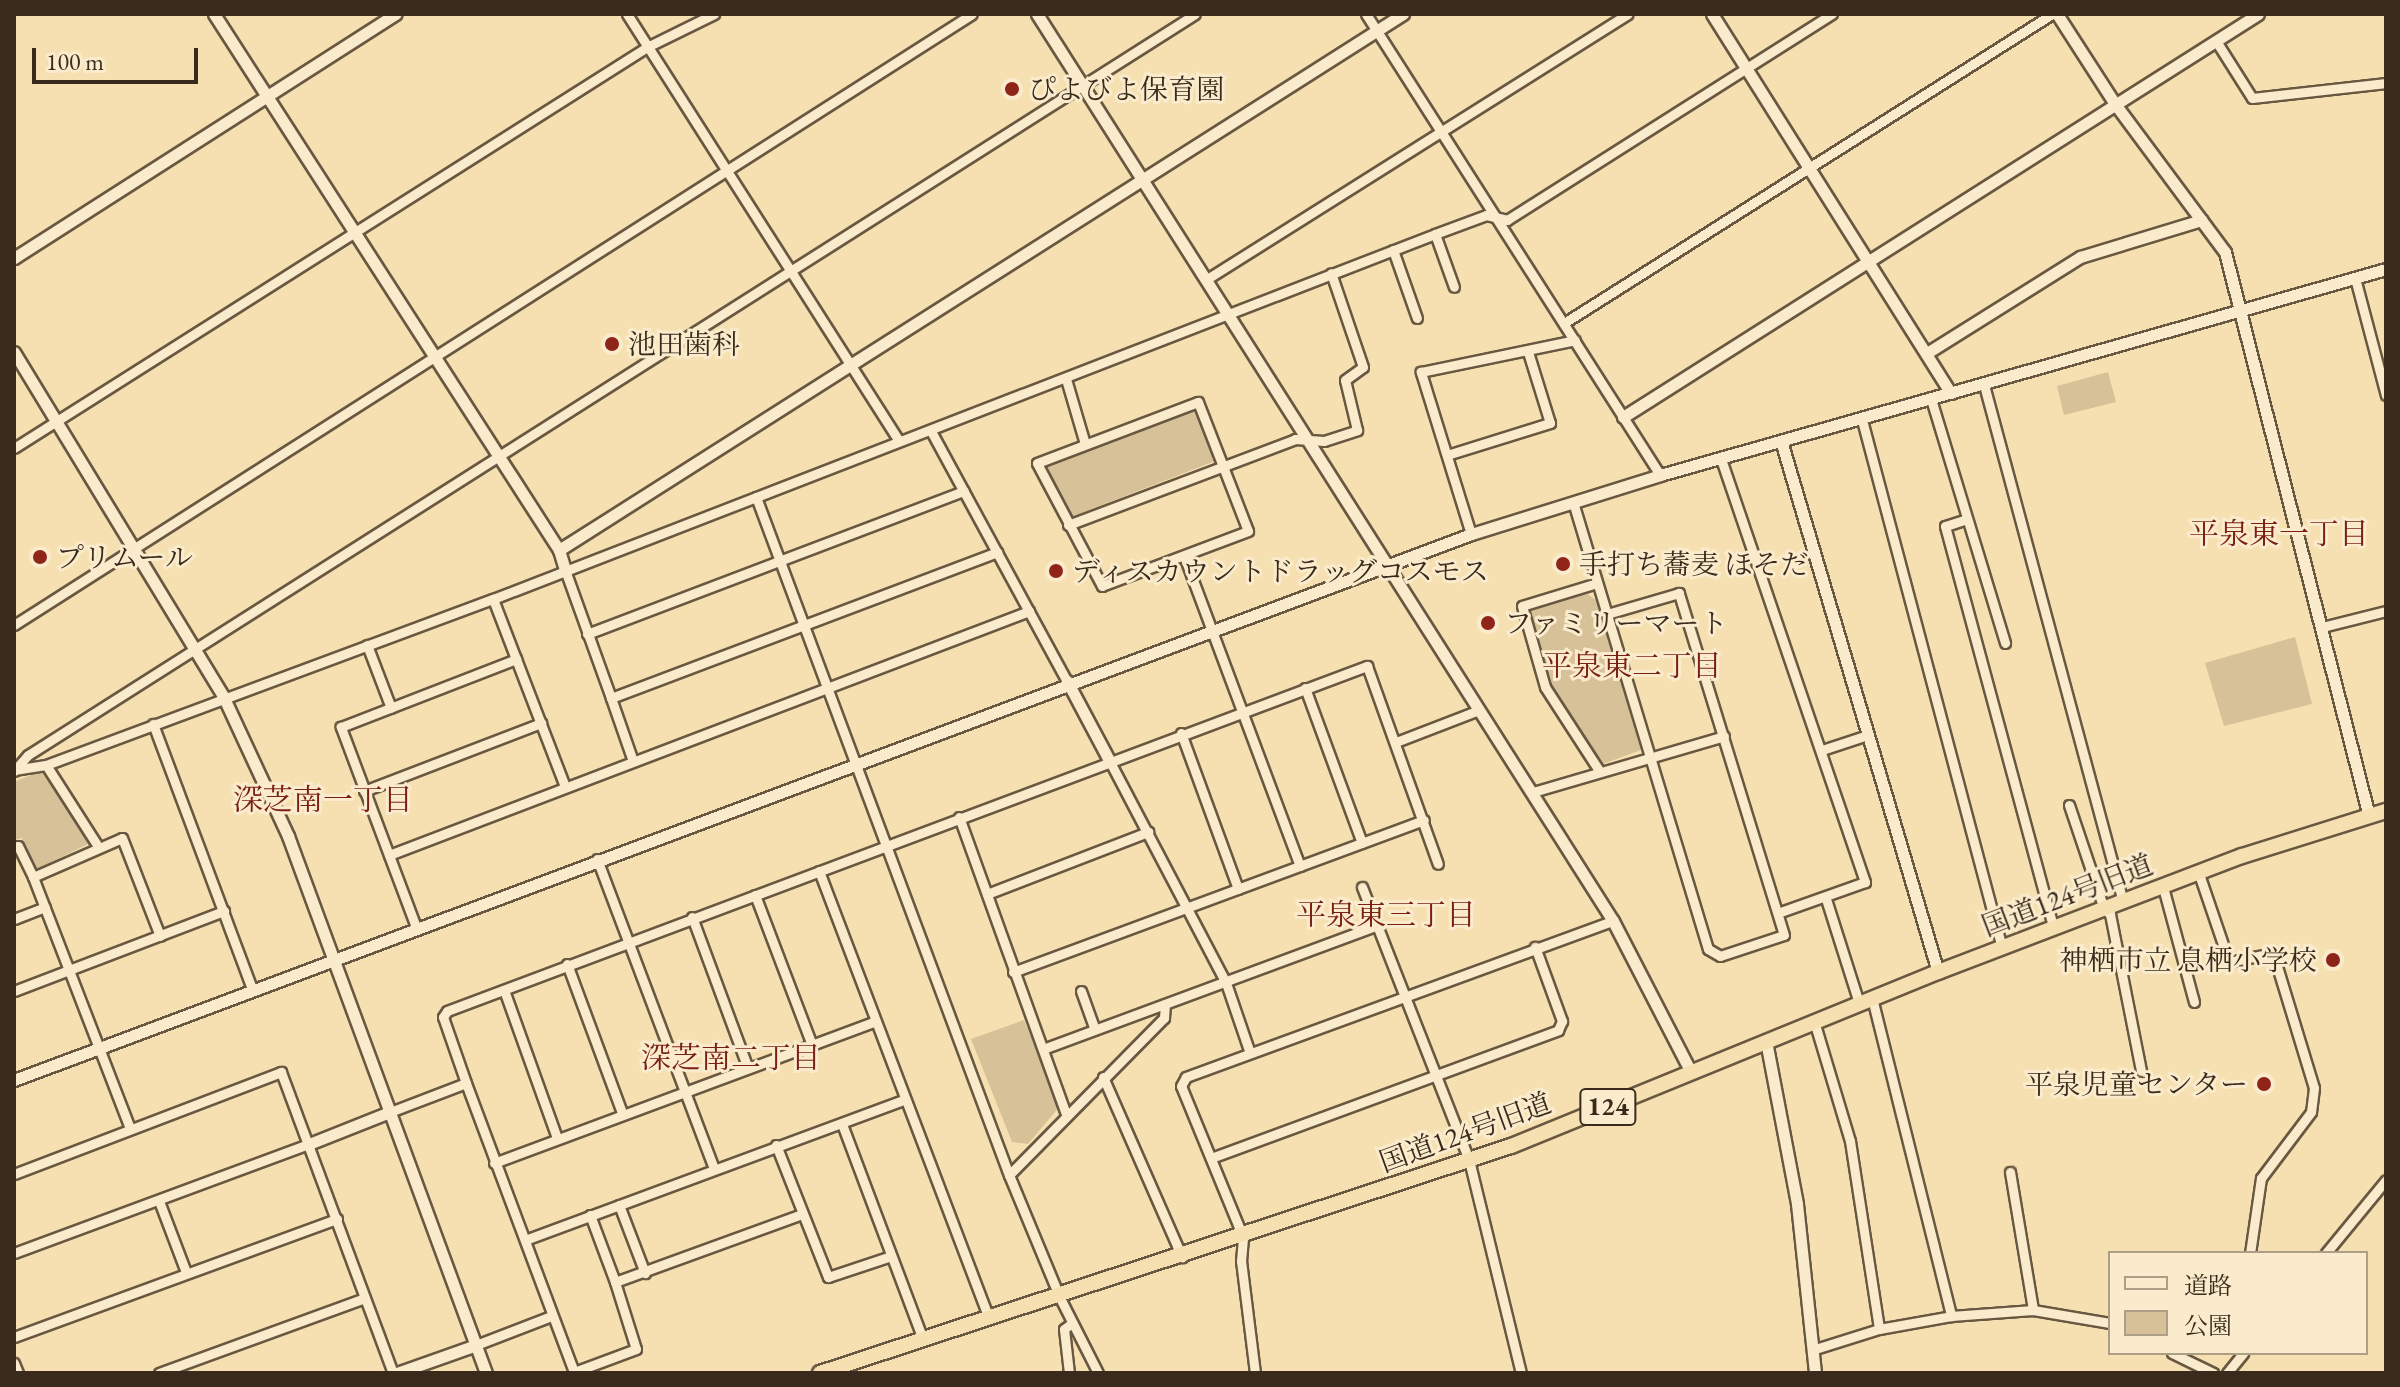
<!DOCTYPE html>
<html>
<head>
<meta charset="utf-8">
<style>
  body { margin:0 }
  #map { position:relative; width:2400px; height:1387px; overflow:hidden; background:#f6e0b1; font-family:"EB Garamond","Noto Serif JP",serif }
  div>[style] { position:absolute }
  [style*='--x'] { left:calc(var(--x)*1px); top:calc(var(--y)*1px); width:calc(var(--w)*1px); rotate:calc(var(--a)*1deg) }
  .green>* { inset:0; background:#d6c198 }
  .roads { filter:drop-shadow(2px 0 #695841) drop-shadow(-2px 0 #695841) drop-shadow(0 2px #695841) drop-shadow(0 -2px #695841) }
  .minor>* { height:9px; margin:-4.5px; padding:0 4.5px; transform-origin:4.5px; border-radius:4.5px; background:#f9ebcc }
  .tertiary>* { height:11px; margin:-5.5px; padding:0 5.5px; transform-origin:5.5px; border-radius:5.5px; background:#f9ebcc }
  .trunk>* { height:14px; margin:-7px; padding:0 7px; transform-origin:7px; border-radius:7px; background:#f6e0b1 }
  .dots>* { width:22px; height:22px; translate:-50% -50%; box-sizing:border-box; border:4px solid #f9ebcc; border-radius:50% }
  span { translate:-50% -50%; white-space:nowrap; text-align:center; line-height:1.15; -webkit-text-stroke:6px #f9ebcc; paint-order:stroke }
  .shield-label span { padding:2px 6px; background:#f9ebcc; border:2px solid; border-radius:6px; -webkit-text-stroke-width:0 }
  .shield-label { font-size:26px; color:#3a2a1c; font-weight:700 }
  .poi-label { font-size:28px; color:#3a2a1c }
  .left { translate:0 -50%; text-align:left }
  .right { translate:-100% -50%; text-align:right }
  .street-label { font-size:28px; color:#3a2a1c }
  .neighbourhood-label { font-size:30px; color:#7a1f14 }
  .frame { position:absolute; inset:0; border:16px solid #3a2a1c; pointer-events:none }
  .legend { position:absolute; left:2108px; top:1251px; width:260px; height:104px; box-sizing:border-box; background:#f9ebcc; border:2px solid #ad9e86; margin:0; padding:10px 14px; list-style:none; font-size:24px; color:#3a2a1c }
  .legend li { display:flex; align-items:center; gap:16px; height:40px }
  .legend b { width:40px; border:2px solid #ad9e86 }
  .scale { position:absolute; left:32px; top:48px; width:166px; height:36px; box-sizing:border-box; border:4px solid #3a2a1c; border-top:0; padding-left:10px; font-size:24px; line-height:28px; white-space:nowrap; color:#3a2a1c; -webkit-text-stroke:6px #f9ebcc; paint-order:stroke }
</style>
</head>
<body>
<div id="map">
  <div class="green">
    <i style="clip-path:polygon(2108px 372px,2116px 402px,2064px 415px,2057px 386px)"></i>
    <i style="clip-path:polygon(1195px 407px,1215px 461px,1071px 517px,1045px 466px)"></i>
    <i style="clip-path:polygon(1586px 593px,1596px 600px,1641px 750px,1603px 764px,1549px 681px,1530px 615px,1532px 609px)"></i>
    <i style="clip-path:polygon(2295px 637px,2312px 704px,2224px 726px,2205px 663px)"></i>
    <i style="clip-path:polygon(41px 771px,90px 843px,37px 869px,31px 867px,22px 838px,14px 840px,14px 782px)"></i>
    <i style="clip-path:polygon(1024px 1020px,1060px 1106px,1028px 1144px,1012px 1142px,971px 1039px)"></i>
  </div>
  <div class="roads">
    <div class="minor">
      <i style="--x:627;--y:14;--w:506;--a:57.5"></i>
      <i style="--x:1366;--y:14;--w:547;--a:57.47"></i>
      <i style="--x:2216;--y:41;--w:67;--a:57.7"></i>
      <i style="--x:2252;--y:98;--w:135;--a:-6.4"></i>
      <i style="--x:1435;--y:234;--w:56;--a:70.3"></i>
      <i style="--x:1393;--y:250;--w:72;--a:70.6"></i>
      <i style="--x:2355;--y:278;--w:121;--a:75.2"></i>
      <i style="--x:1207;--y:279;--w:497;--a:-32.2"></i>
      <i style="--x:1564;--y:323;--w:578;--a:-32.34"></i>
      <i style="--x:1066;--y:379;--w:68;--a:73.7"></i>
      <i style="--x:1984;--y:385;--w:535;--a:74.95"></i>
      <i style="--x:1931;--y:399;--w:255;--a:73.1"></i>
      <i style="--x:1198;--y:402;--w:138;--a:68.8"></i>
      <i style="--x:1248;--y:531;--w:156;--a:159.4"></i>
      <i style="--x:1102;--y:586;--w:139;--a:-117.9"></i>
      <i style="--x:1037;--y:463;--w:172;--a:-20.8"></i>
      <i style="--x:1862;--y:420;--w:546;--a:75.15"></i>
      <i style="--x:931;--y:431;--w:285;--a:61.5"></i>
      <i style="--x:14;--y:448;--w:749;--a:-32.35"></i>
      <i style="--x:647;--y:47;--w:75;--a:-26.2"></i>
      <i style="--x:1447;--y:455;--w:108;--a:-17.3"></i>
      <i style="--x:1550;--y:423;--w:74;--a:-107.2"></i>
      <i style="--x:1721;--y:459;--w:447;--a:71.2"></i>
      <i style="--x:1865;--y:882;--w:92;--a:160.4"></i>
      <i style="--x:756;--y:497;--w:724;--a:69.54"></i>
      <i style="--x:1009;--y:1175;--w:131;--a:67.5"></i>
      <i style="--x:1059;--y:1296;--w:86;--a:63.1"></i>
      <i style="--x:1573;--y:502;--w:467;--a:73.2"></i>
      <i style="--x:1708;--y:949;--w:14;--a:30"></i>
      <i style="--x:1720;--y:956;--w:67;--a:-18.2"></i>
      <i style="--x:1784;--y:935;--w:358;--a:-107.1"></i>
      <i style="--x:1679;--y:593;--w:75;--a:163.7"></i>
      <i style="--x:1967;--y:519;--w:23;--a:162"></i>
      <i style="--x:1945;--y:526;--w:417;--a:74.9"></i>
      <i style="--x:1068;--y:525;--w:243;--a:-20.7"></i>
      <i style="--x:1295;--y:439;--w:29;--a:4"></i>
      <i style="--x:1324;--y:441;--w:35;--a:-18"></i>
      <i style="--x:1357;--y:430;--w:51;--a:-103.5"></i>
      <i style="--x:1345;--y:380;--w:22;--a:-36"></i>
      <i style="--x:1363;--y:367;--w:99;--a:-108.8"></i>
      <i style="--x:1471;--y:534;--w:170;--a:-107.2"></i>
      <i style="--x:1421;--y:372;--w:157;--a:-11.7"></i>
      <i style="--x:1184;--y:556;--w:331;--a:69.5"></i>
      <i style="--x:565;--y:570;--w:136;--a:70.2"></i>
      <i style="--x:611;--y:698;--w:413;--a:-20.7"></i>
      <i style="--x:1597;--y:583;--w:78;--a:163"></i>
      <i style="--x:1522;--y:606;--w:84;--a:74.1"></i>
      <i style="--x:1545;--y:687;--w:101;--a:57.1"></i>
      <i style="--x:493;--y:599;--w:201;--a:69"></i>
      <i style="--x:14;--y:625;--w:1136;--a:-32.53"></i>
      <i style="--x:2322;--y:627;--w:66;--a:-14"></i>
      <i style="--x:587;--y:634;--w:403;--a:-20.8"></i>
      <i style="--x:367;--y:645;--w:67;--a:69.1"></i>
      <i style="--x:1305;--y:688;--w:165;--a:69.8"></i>
      <i style="--x:611;--y:698;--w:67;--a:70.8"></i>
      <i style="--x:153;--y:724;--w:285;--a:69.5"></i>
      <i style="--x:1181;--y:733;--w:166;--a:69.9"></i>
      <i style="--x:1396;--y:742;--w:89;--a:-21.1"></i>
      <i style="--x:1822;--y:750;--w:48;--a:-18.1"></i>
      <i style="--x:1109;--y:760;--w:252;--a:62.3"></i>
      <i style="--x:1226;--y:983;--w:74;--a:71.1"></i>
      <i style="--x:46;--y:765;--w:98;--a:57.4"></i>
      <i style="--x:14;--y:770;--w:32;--a:-9"></i>
      <i style="--x:46;--y:765;--w:477;--a:-20.4"></i>
      <i style="--x:493;--y:599;--w:1010;--a:-21.18"></i>
      <i style="--x:1435;--y:234;--w:54;--a:-20.4"></i>
      <i style="--x:1486;--y:215;--w:22;--a:13"></i>
      <i style="--x:1507;--y:220;--w:385;--a:-32.4"></i>
      <i style="--x:14;--y:771;--w:21;--a:-49"></i>
      <i style="--x:28;--y:755;--w:1382;--a:-32.41"></i>
      <i style="--x:364;--y:791;--w:190;--a:-21"></i>
      <i style="--x:1533;--y:792;--w:199;--a:-16.3"></i>
      <i style="--x:2069;--y:805;--w:110;--a:71.4"></i>
      <i style="--x:2104;--y:909;--w:8;--a:40"></i>
      <i style="--x:2110;--y:914;--w:160;--a:78.8"></i>
      <i style="--x:959;--y:817;--w:316;--a:70.2"></i>
      <i style="--x:14;--y:847;--w:4;--a:-14"></i>
      <i style="--x:18;--y:846;--w:34;--a:64"></i>
      <i style="--x:33;--y:877;--w:270;--a:68.9"></i>
      <i style="--x:389;--y:855;--w:685;--a:-20.87"></i>
      <i style="--x:597;--y:859;--w:330;--a:69.3"></i>
      <i style="--x:819;--y:871;--w:477;--a:69.2"></i>
      <i style="--x:2199;--y:874;--w:93;--a:71.2"></i>
      <i style="--x:2229;--y:962;--w:45;--a:-11.6"></i>
      <i style="--x:2273;--y:953;--w:141;--a:73.1"></i>
      <i style="--x:2314;--y:1088;--w:24;--a:97"></i>
      <i style="--x:2311;--y:1112;--w:83;--a:127.1"></i>
      <i style="--x:2261;--y:1178;--w:76;--a:98.3"></i>
      <i style="--x:33;--y:877;--w:97;--a:-23.7"></i>
      <i style="--x:122;--y:838;--w:105;--a:68.8"></i>
      <i style="--x:1362;--y:887;--w:293;--a:68.6"></i>
      <i style="--x:1469;--y:1160;--w:219;--a:76.3"></i>
      <i style="--x:2163;--y:887;--w:119;--a:74.9"></i>
      <i style="--x:987;--y:894;--w:173;--a:-21.1"></i>
      <i style="--x:755;--y:895;--w:160;--a:69.2"></i>
      <i style="--x:1826;--y:899;--w:109;--a:72.4"></i>
      <i style="--x:692;--y:917;--w:161;--a:69.7"></i>
      <i style="--x:14;--y:919;--w:33;--a:-21"></i>
      <i style="--x:416;--y:927;--w:214;--a:-110.6"></i>
      <i style="--x:341;--y:727;--w:188;--a:-21.2"></i>
      <i style="--x:567;--y:964;--w:159;--a:69.7"></i>
      <i style="--x:1013;--y:972;--w:438;--a:-20.3"></i>
      <i style="--x:504;--y:990;--w:157;--a:70.3"></i>
      <i style="--x:14;--y:991;--w:225;--a:-20.9"></i>
      <i style="--x:1081;--y:991;--w:41;--a:70.3"></i>
      <i style="--x:1872;--y:998;--w:328;--a:76"></i>
      <i style="--x:1814;--y:1021;--w:125;--a:73.3"></i>
      <i style="--x:1850;--y:1141;--w:190;--a:81.2"></i>
      <i style="--x:1043;--y:1049;--w:355;--a:-20.3"></i>
      <i style="--x:1103;--y:1077;--w:197;--a:66.3"></i>
      <i style="--x:390;--y:1112;--w:81;--a:-20.9"></i>
      <i style="--x:842;--y:1124;--w:228;--a:69.4"></i>
      <i style="--x:776;--y:1145;--w:142;--a:68.5"></i>
      <i style="--x:828;--y:1277;--w:66;--a:-18.4"></i>
      <i style="--x:1211;--y:1158;--w:370;--a:-20.2"></i>
      <i style="--x:1558;--y:1030;--w:10;--a:-66"></i>
      <i style="--x:1562;--y:1021;--w:79;--a:-110"></i>
      <i style="--x:494;--y:1163;--w:404;--a:-20.4"></i>
      <i style="--x:2010;--y:1172;--w:140;--a:80.5"></i>
      <i style="--x:14;--y:1174;--w:286;--a:-20.9"></i>
      <i style="--x:281;--y:1072;--w:321;--a:69.6"></i>
      <i style="--x:1009;--y:1175;--w:221;--a:-45.4"></i>
      <i style="--x:1164;--y:1018;--w:14;--a:-86"></i>
      <i style="--x:159;--y:1201;--w:76;--a:69.2"></i>
      <i style="--x:619;--y:1205;--w:73;--a:69.1"></i>
      <i style="--x:590;--y:1215;--w:72;--a:69.5"></i>
      <i style="--x:615;--y:1282;--w:199;--a:-20"></i>
      <i style="--x:525;--y:1240;--w:404;--a:-20.3"></i>
      <i style="--x:14;--y:1253;--w:314;--a:-20.3"></i>
      <i style="--x:2326;--y:1253;--w:94;--a:-50.6"></i>
      <i style="--x:615;--y:1282;--w:70;--a:72.6"></i>
      <i style="--x:636;--y:1349;--w:66;--a:159.6"></i>
      <i style="--x:574;--y:1372;--w:309;--a:-110.5"></i>
      <i style="--x:466;--y:1083;--w:70;--a:-109.2"></i>
      <i style="--x:443;--y:1017;--w:7;--a:-56"></i>
      <i style="--x:447;--y:1011;--w:983;--a:-20.56"></i>
      <i style="--x:1367;--y:666;--w:210;--a:70.3"></i>
      <i style="--x:14;--y:1337;--w:344;--a:-20.1"></i>
      <i style="--x:476;--y:1345;--w:80;--a:-21.1"></i>
      <i style="--x:1812;--y:1350;--w:70;--a:-17.4"></i>
      <i style="--x:1879;--y:1329;--w:73;--a:-10.2"></i>
      <i style="--x:1951;--y:1316;--w:82;--a:-4.2"></i>
      <i style="--x:2033;--y:1310;--w:78;--a:9.6"></i>
      <i style="--x:2172;--y:1353;--w:46;--a:26"></i>
      <i style="--x:14;--y:1363;--w:11;--a:68"></i>
      <i style="--x:159;--y:1373;--w:219;--a:-20"></i>
      <i style="--x:1069;--y:1373;--w:44;--a:-96.5"></i>
      <i style="--x:1064;--y:1329;--w:10;--a:-37"></i>
      <i style="--x:1255;--y:1373;--w:113;--a:-97.1"></i>
      <i style="--x:1241;--y:1261;--w:24;--a:-85"></i>
      <i style="--x:1243;--y:1237;--w:163;--a:-112.3"></i>
      <i style="--x:1181;--y:1086;--w:10;--a:-61"></i>
      <i style="--x:1186;--y:1077;--w:455;--a:-20.1"></i>
      <i style="--x:2227;--y:1373;--w:26;--a:-51"></i>
    </div>
    <div class="tertiary">
      <i style="--x:214;--y:14;--w:637;--a:57.23"></i>
      <i style="--x:559;--y:550;--w:21;--a:73"></i>
      <i style="--x:1037;--y:14;--w:1074;--a:57.58"></i>
      <i style="--x:1613;--y:921;--w:170;--a:62.7"></i>
      <i style="--x:1712;--y:14;--w:448;--a:57.8"></i>
      <i style="--x:2057;--y:14;--w:107;--a:57.2"></i>
      <i style="--x:2115;--y:104;--w:184;--a:53.4"></i>
      <i style="--x:2225;--y:252;--w:582;--a:75.68"></i>
      <i style="--x:14;--y:258;--w:453;--a:-32.6"></i>
      <i style="--x:14;--y:352;--w:405;--a:58.7"></i>
      <i style="--x:224;--y:698;--w:152;--a:65.1"></i>
      <i style="--x:288;--y:836;--w:572;--a:69.76"></i>
      <i style="--x:1927;--y:353;--w:181;--a:-32.1"></i>
      <i style="--x:2080;--y:257;--w:127;--a:-16.9"></i>
      <i style="--x:1623;--y:417;--w:752;--a:-32.4"></i>
      <i style="--x:1782;--y:444;--w:551;--a:73.54"></i>
      <i style="--x:559;--y:550;--w:1000;--a:-32.42"></i>
      <i style="--x:1067;--y:681;--w:89;--a:62"></i>
      <i style="--x:1766;--y:1041;--w:166;--a:79.2"></i>
      <i style="--x:1797;--y:1204;--w:170;--a:83.9"></i>
      <i style="--x:14;--y:1080;--w:1556;--a:-20.54"></i>
      <i style="--x:1471;--y:534;--w:198;--a:-17.3"></i>
      <i style="--x:1660;--y:475;--w:755;--a:-15.84"></i>
      <i style="--x:309;--y:1144;--w:87;--a:-21.6"></i>
      <i style="--x:397;--y:1373;--w:84;--a:-19.5"></i>
    </div>
    <div class="trunk">
      <i style="--x:820;--y:1373;--w:727;--a:-18.19"></i>
      <i style="--x:1511;--y:1146;--w:461;--a:-22.2"></i>
      <i style="--x:1938;--y:972;--w:325;--a:-20.9"></i>
      <i style="--x:2242;--y:856;--w:151;--a:-17.4"></i>
    </div>
  </div>
  <div class="dots">
    <i style="left:1012px;top:89px;background:#8f2418"></i>
    <i style="left:612px;top:344px;background:#8f2418"></i>
    <i style="left:40px;top:557px;background:#8f2418"></i>
    <i style="left:1563px;top:564px;background:#8f2418"></i>
    <i style="left:1056px;top:571px;background:#8f2418"></i>
    <i style="left:1488px;top:623px;background:#8f2418"></i>
    <i style="left:2333px;top:960px;background:#8f2418"></i>
    <i style="left:2264px;top:1084px;background:#8f2418"></i>
  </div>
  <div class="shield-label">
    <span style="left:1608px;top:1107px">124</span>
  </div>
  <div class="poi-label">
    <span class="left" style="left:1028px;top:89px">ぴよびよ保育園</span>
    <span class="left" style="left:628px;top:344px">池田歯科</span>
    <span class="left" style="left:56px;top:557px">プリムール</span>
    <span class="left" style="left:1579px;top:564px">手打ち蕎麦 ほそだ</span>
    <span class="left" style="left:1072px;top:571px">ディスカウントドラッグコスモス</span>
    <span class="left" style="left:1504px;top:623px">ファミリーマート</span>
    <span class="right" style="left:2317px;top:960px">神栖市立 息栖小学校</span>
    <span class="right" style="left:2248px;top:1084px">平泉児童センター</span>
  </div>
  <div class="street-label">
    <span style="left:2067px;top:895px;rotate:-21deg">国道124号旧道</span>
    <span style="left:1465px;top:1132px;rotate:-20deg">国道124号旧道</span>
  </div>
  <div class="neighbourhood-label">
    <span style="left:2279px;top:534px">平泉東一丁目</span>
    <span style="left:1632px;top:666px">平泉東二丁目</span>
    <span style="left:323px;top:800px">深芝南一丁目</span>
    <span style="left:1386px;top:915px">平泉東三丁目</span>
    <span style="left:731px;top:1058px">深芝南二丁目</span>
  </div>
  <div class="frame"></div>
  <ul class="legend">
  <li><b style="height:10px;background:#f9ebcc"></b>道路</li>
  <li><b style="height:22px;background:#d6c198"></b>公園</li>
  </ul>
  <div class="scale">100 m</div>
</div>
</body>
</html>
